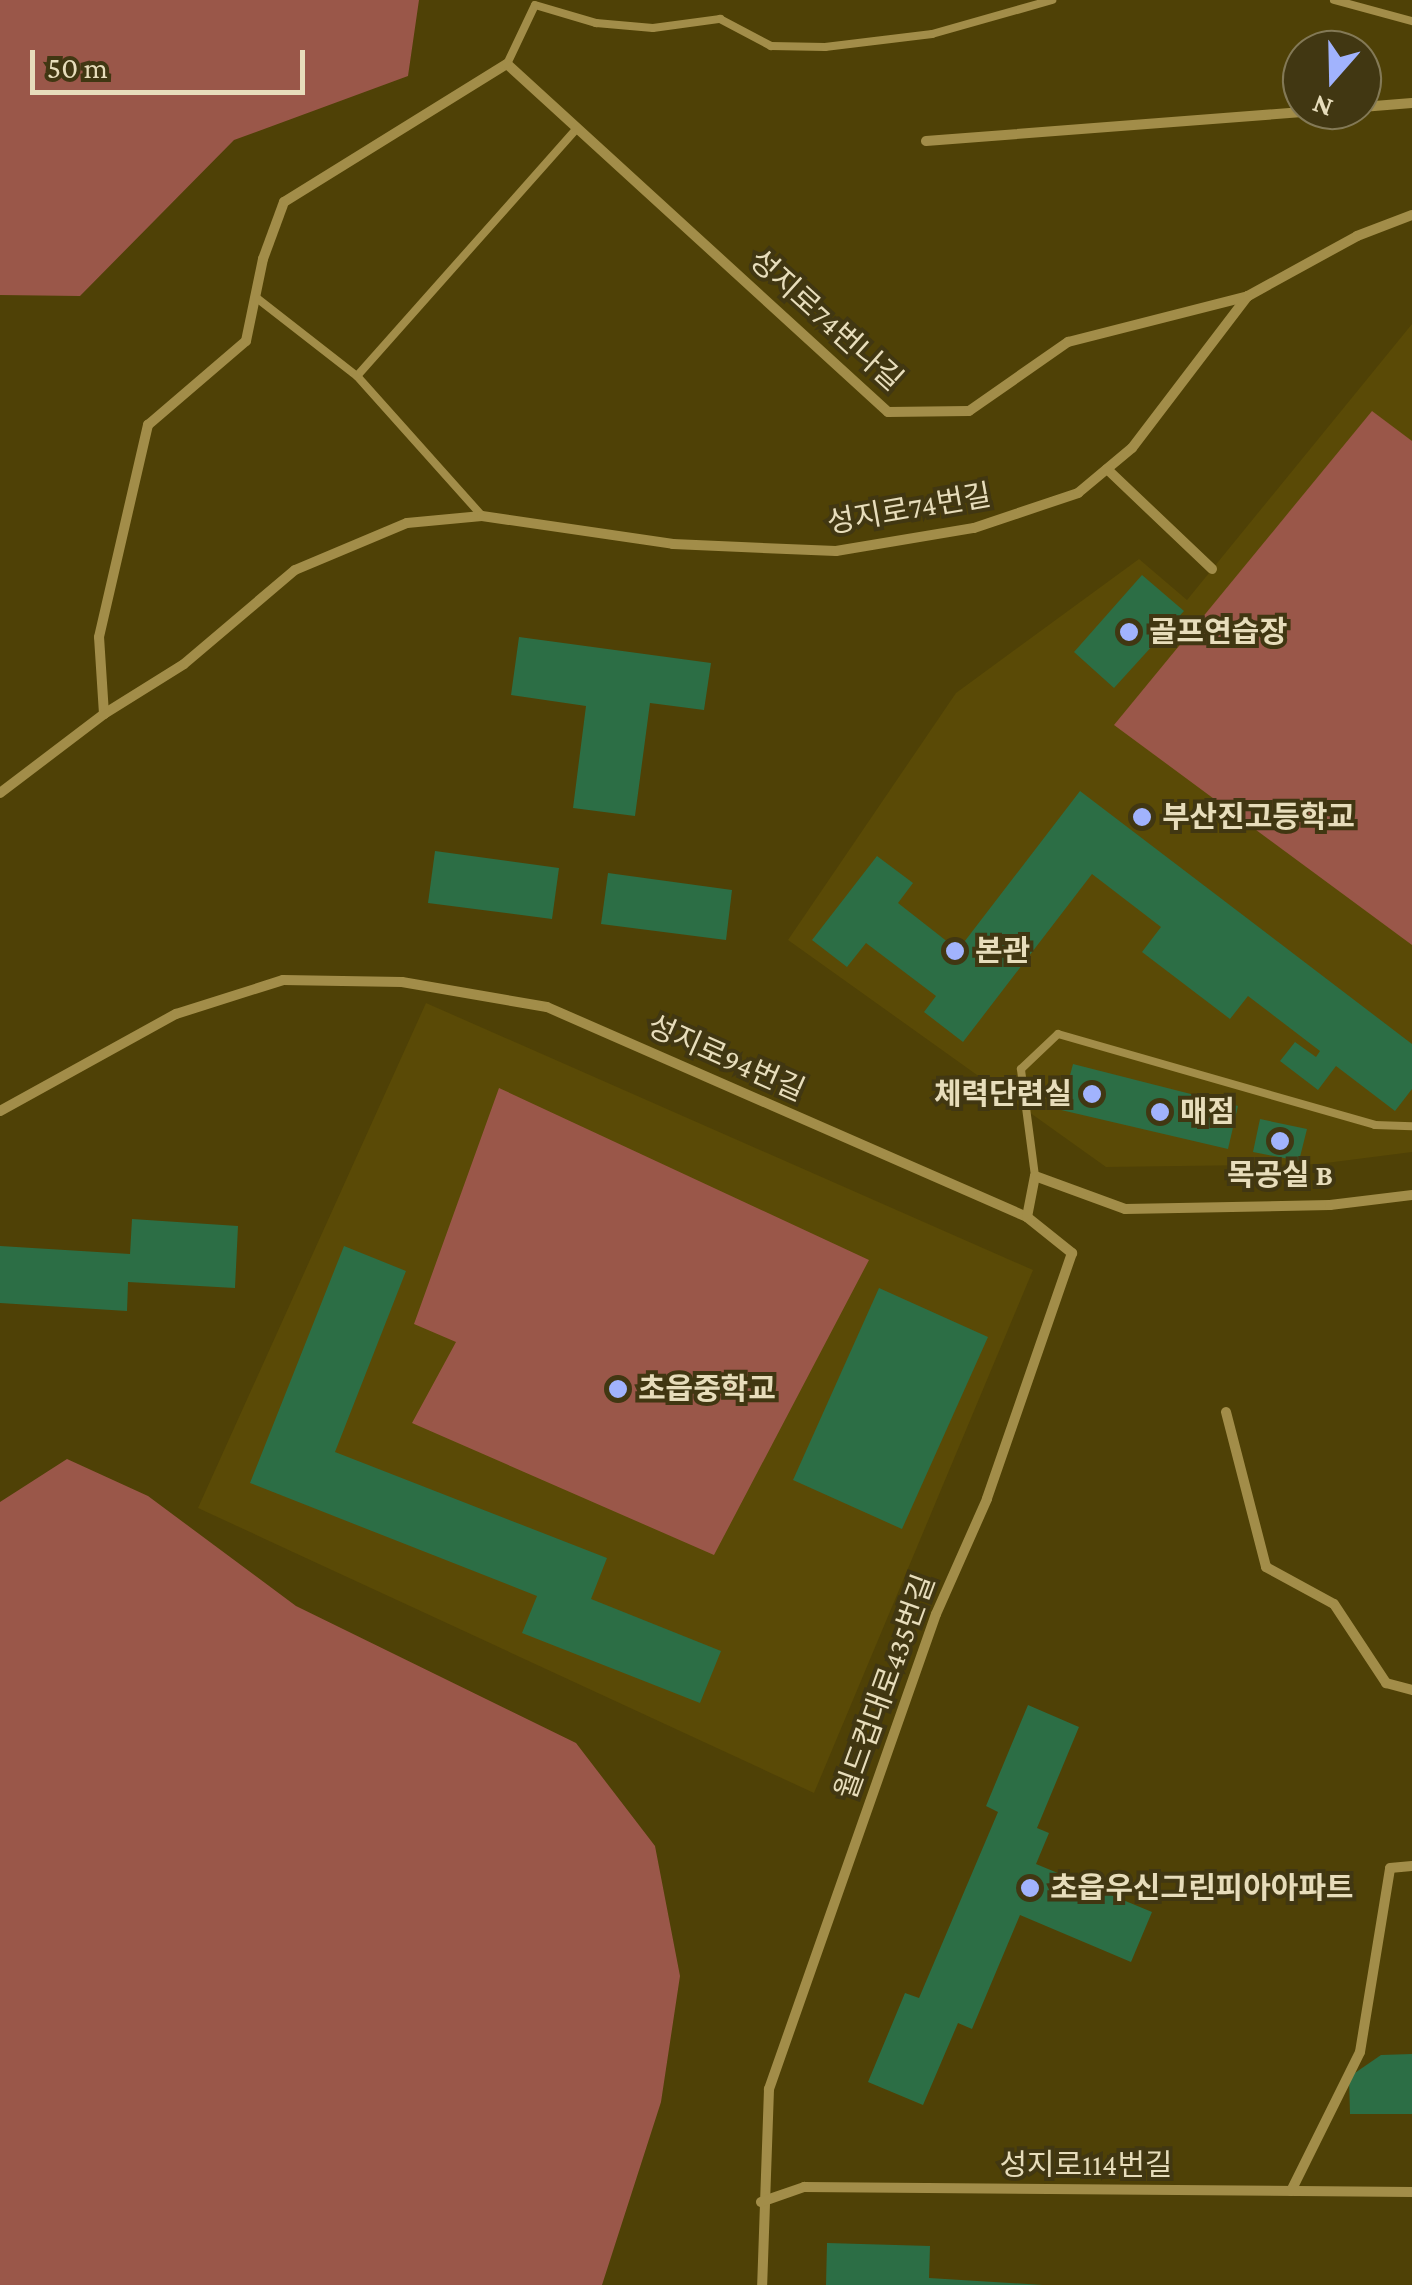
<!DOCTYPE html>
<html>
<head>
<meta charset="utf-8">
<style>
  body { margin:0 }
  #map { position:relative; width:1412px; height:2285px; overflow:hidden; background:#4f4106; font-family:"Crimson Pro","Noto Sans KR",serif }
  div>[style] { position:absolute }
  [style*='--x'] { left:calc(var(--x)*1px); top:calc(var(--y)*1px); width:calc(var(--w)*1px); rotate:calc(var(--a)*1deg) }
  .built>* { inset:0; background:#5a4a06 }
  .green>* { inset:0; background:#9a5749 }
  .building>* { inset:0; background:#2c6e45 }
  .lane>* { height:8px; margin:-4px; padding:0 4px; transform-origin:4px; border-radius:4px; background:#a28d49 }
  .street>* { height:10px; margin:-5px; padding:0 5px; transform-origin:5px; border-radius:5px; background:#a28d49 }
  .dots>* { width:28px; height:28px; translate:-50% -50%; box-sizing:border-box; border:5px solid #413712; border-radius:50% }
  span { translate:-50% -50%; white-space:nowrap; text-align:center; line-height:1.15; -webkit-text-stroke:8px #413712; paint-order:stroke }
  .street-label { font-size:30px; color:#e7ddbb }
  .poi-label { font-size:30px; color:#e7ddbb; font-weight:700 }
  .left { translate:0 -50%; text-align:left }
  .right { translate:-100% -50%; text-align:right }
  .north { position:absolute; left:1282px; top:30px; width:100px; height:100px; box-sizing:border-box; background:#413712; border:2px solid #837956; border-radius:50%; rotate:200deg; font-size:28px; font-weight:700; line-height:40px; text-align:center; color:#e7ddbb }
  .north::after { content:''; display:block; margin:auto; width:35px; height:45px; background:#a1b3fd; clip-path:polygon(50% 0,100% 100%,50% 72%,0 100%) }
  .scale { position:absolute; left:30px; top:50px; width:275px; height:45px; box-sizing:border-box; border:5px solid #e7ddbb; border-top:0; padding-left:12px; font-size:30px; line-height:35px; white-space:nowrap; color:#e7ddbb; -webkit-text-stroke:8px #413712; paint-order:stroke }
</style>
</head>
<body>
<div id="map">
  <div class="built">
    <i style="clip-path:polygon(1412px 324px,1412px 1152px,1318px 1164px,1106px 1167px,788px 940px,956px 693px,1139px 559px,1187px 600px)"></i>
    <i style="clip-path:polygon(426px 1003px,1033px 1270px,814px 1793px,198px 1508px)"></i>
  </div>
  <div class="green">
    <i style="clip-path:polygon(0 0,419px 0,408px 76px,234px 140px,80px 296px,0 295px)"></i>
    <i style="clip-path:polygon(1372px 411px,1412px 441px,1412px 945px,1114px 725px)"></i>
    <i style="clip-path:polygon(499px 1088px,869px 1260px,714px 1555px,412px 1423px,456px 1342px,414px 1324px)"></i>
    <i style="clip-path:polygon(67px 1459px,148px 1496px,296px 1606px,576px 1743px,655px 1846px,680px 1976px,661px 2102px,602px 2285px,0 2285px,0 1502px)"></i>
  </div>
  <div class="building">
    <i style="clip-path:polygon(1142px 575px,1184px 611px,1114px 688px,1074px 652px)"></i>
    <i style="clip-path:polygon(519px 637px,711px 663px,704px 710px,650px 703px,635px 816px,573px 808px,586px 706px,511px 695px)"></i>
    <i style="clip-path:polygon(1080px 791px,1412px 1044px,1412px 1089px,1395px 1111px,1336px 1066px,1318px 1090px,1280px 1061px,1295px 1042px,1316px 1057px,1320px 1051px,1248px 996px,1230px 1019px,1142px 952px,1161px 927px,1092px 874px,963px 1042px,924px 1012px,936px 996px,866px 943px,847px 967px,812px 940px,877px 856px,913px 883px,898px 903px,958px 950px)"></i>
    <i style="clip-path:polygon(435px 851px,559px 868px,552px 919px,428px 903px)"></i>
    <i style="clip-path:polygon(608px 873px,732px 890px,726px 940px,601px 924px)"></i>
    <i style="clip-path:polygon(1073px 1064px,1238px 1106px,1228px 1149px,1061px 1110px)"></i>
    <i style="clip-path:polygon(1260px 1119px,1307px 1129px,1299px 1161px,1253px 1152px)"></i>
    <i style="clip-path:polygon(132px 1219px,238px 1226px,235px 1288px,128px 1282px,127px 1311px,0 1303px,0 1246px,130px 1254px)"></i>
    <i style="clip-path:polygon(344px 1246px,406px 1271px,335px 1452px,607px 1558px,591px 1599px,721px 1651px,700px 1703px,522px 1633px,537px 1596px,250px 1483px)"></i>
    <i style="clip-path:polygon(879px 1288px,988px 1337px,902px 1529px,793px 1480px)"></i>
    <i style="clip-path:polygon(1028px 1705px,1079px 1727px,1037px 1828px,1049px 1833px,1036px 1864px,1152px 1912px,1131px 1962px,1020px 1915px,972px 2029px,958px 2023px,923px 2105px,868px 2082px,905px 1993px,919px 1998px,998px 1812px,986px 1806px)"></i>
    <i style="clip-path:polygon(1412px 2054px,1412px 2114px,1350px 2114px,1349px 2077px,1381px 2055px)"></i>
    <i style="clip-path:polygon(827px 2243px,930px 2246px,929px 2278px,1043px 2285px,826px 2285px)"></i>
  </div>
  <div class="lane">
    <i style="--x:1334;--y:0;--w:81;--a:15.1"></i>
    <i style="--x:507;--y:64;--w:65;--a:-64.6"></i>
    <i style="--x:535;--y:5;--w:64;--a:16.4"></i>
    <i style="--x:596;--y:23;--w:57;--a:5"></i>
    <i style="--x:653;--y:28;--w:68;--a:-7.7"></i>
    <i style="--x:720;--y:19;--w:58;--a:27.9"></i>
    <i style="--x:771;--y:46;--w:54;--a:1.1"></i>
    <i style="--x:825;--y:47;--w:108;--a:-6.9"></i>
    <i style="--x:932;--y:34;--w:125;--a:-15.8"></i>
    <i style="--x:258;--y:299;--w:125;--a:37.9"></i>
    <i style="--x:357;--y:376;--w:188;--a:48.2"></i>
    <i style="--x:357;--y:376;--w:332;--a:-48.4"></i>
    <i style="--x:1035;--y:1176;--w:108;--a:-97.5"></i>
    <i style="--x:1021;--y:1069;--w:51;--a:-43.4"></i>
    <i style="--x:1058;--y:1034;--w:330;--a:16"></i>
    <i style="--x:1375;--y:1125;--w:37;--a:2"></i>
  </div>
  <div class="street">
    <i style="--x:1362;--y:107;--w:50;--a:-4.6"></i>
    <i style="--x:926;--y:141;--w:400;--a:-4.4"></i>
    <i style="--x:1107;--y:469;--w:145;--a:43.6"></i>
    <i style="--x:104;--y:714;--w:77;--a:-93.7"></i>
    <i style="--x:99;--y:637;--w:218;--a:-77"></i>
    <i style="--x:148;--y:425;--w:129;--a:-40.6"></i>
    <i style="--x:246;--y:341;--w:84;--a:-78.3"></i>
    <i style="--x:263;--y:259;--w:61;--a:-69.8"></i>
    <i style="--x:284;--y:202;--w:262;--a:-31.8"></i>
    <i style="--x:507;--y:64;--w:516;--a:42.41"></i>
    <i style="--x:888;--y:412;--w:81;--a:-0.7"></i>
    <i style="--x:969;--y:411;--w:121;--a:-34.9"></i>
    <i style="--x:1068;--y:342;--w:186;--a:-14.3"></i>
    <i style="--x:0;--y:793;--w:131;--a:-37.2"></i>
    <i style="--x:104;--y:714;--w:94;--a:-32"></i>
    <i style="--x:184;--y:664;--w:145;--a:-40.3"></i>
    <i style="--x:295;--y:570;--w:121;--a:-22.8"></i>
    <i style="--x:407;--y:523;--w:75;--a:-5.3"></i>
    <i style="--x:482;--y:516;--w:193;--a:8.3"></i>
    <i style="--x:673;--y:544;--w:163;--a:2.5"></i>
    <i style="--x:836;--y:551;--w:140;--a:-9.5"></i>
    <i style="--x:974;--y:528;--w:110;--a:-18.6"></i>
    <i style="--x:1078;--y:493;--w:70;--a:-39.8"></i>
    <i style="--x:1132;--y:448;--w:191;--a:-52.7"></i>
    <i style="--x:1248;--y:296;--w:124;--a:-28.8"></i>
    <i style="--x:1357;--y:236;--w:59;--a:-20.9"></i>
    <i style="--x:0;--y:1111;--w:201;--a:-28.9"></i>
    <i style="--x:176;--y:1014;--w:112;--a:-17.6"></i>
    <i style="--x:283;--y:980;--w:119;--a:1"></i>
    <i style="--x:402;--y:982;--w:147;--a:9.8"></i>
    <i style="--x:547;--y:1007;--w:524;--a:23.63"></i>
    <i style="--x:1027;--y:1217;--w:58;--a:38.7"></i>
    <i style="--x:1072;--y:1253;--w:260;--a:109.1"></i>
    <i style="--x:987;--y:1499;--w:126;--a:113.9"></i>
    <i style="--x:936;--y:1614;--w:504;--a:109.37"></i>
    <i style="--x:769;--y:2089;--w:196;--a:92"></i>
    <i style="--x:1027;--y:1217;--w:42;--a:-79"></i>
    <i style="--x:1035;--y:1176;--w:96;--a:20.1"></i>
    <i style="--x:1125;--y:1209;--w:205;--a:-1.1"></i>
    <i style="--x:1330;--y:1205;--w:83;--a:-7"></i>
    <i style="--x:1226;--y:1412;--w:160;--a:75.5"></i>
    <i style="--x:1266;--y:1567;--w:77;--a:28.6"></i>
    <i style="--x:1334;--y:1604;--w:95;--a:56.6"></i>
    <i style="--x:1386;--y:1683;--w:27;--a:15"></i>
    <i style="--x:1291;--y:2191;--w:155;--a:-63.6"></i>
    <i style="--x:1360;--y:2052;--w:186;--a:-80.7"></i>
    <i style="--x:1390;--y:1868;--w:22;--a:-5"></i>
    <i style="--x:761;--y:2202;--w:46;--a:-19.2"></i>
    <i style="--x:804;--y:2187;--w:608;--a:0.47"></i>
  </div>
  <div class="dots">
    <i style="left:1129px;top:632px;background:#a1b3fd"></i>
    <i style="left:1142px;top:817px;background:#a1b3fd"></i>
    <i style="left:955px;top:951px;background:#a1b3fd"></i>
    <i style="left:1092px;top:1094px;background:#a1b3fd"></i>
    <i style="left:1160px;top:1112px;background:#a1b3fd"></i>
    <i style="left:1280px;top:1141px;background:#a1b3fd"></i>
    <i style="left:618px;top:1389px;background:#a1b3fd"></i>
    <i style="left:1030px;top:1888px;background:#a1b3fd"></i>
  </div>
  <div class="street-label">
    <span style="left:826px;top:320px;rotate:42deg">성지로74번나길</span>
    <span style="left:909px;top:509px;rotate:-10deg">성지로74번길</span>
    <span style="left:726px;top:1058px;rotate:24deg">성지로94번길</span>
    <span style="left:885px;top:1687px;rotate:-70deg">월드컵대로435번길</span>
    <span style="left:1086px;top:2165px">성지로114번길</span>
  </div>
  <div class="poi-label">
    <span class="left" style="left:1149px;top:632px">골프연습장</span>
    <span class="left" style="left:1162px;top:817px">부산진고등학교</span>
    <span class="left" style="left:975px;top:951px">본관</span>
    <span class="right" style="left:1072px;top:1094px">체력단련실</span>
    <span class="left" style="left:1180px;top:1112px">매점</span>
    <span style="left:1280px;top:1175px">목공실 B</span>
    <span class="left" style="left:638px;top:1389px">초읍중학교</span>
    <span class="left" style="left:1050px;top:1888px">초읍우신그린피아아파트</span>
  </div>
  <div class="north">N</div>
  <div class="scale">50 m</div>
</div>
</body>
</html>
